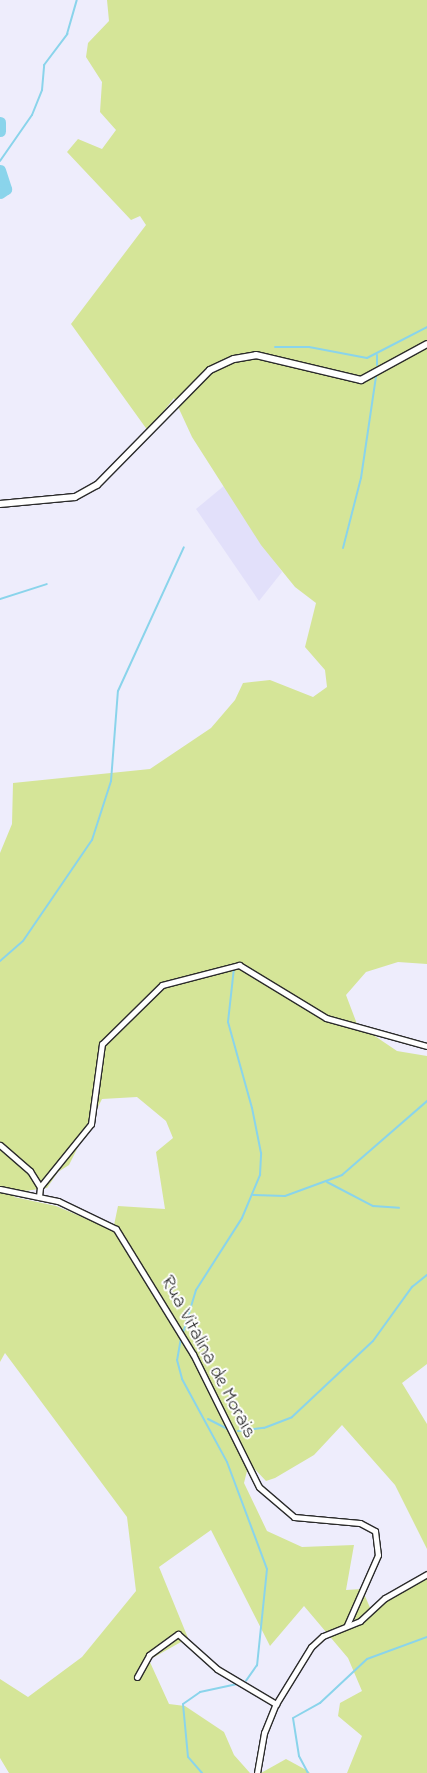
<!DOCTYPE html>
<html>
<head>
<meta charset="utf-8">
<style>
  body { margin:0 }
  #map { position:relative; width:427px; height:1773px; overflow:hidden; background:#eeedfc; font-family:"Indie Flower",sans-serif }
  div>[style] { position:absolute }
  [style*='--x'] { left:calc(var(--x)*1px); top:calc(var(--y)*1px); width:calc(var(--w)*1px); rotate:calc(var(--a)*1deg) }
  .built>* { inset:0; background:#e2e0fa }
  .green>* { inset:0; background:#d5e598 }
  .stream>* { height:2px; margin:-1px; padding:0 1px; transform-origin:1px; border-radius:1px; background:#8ad4eb }
  .river>* { height:11px; margin:-5.5px; padding:0 5.5px; transform-origin:5.5px; border-radius:5.5px; background:#8ad4eb }
  .roads { filter:drop-shadow(1px 0 #2b2b2b) drop-shadow(-1px 0 #2b2b2b) drop-shadow(0 1px #2b2b2b) drop-shadow(0 -1px #2b2b2b) }
  .minor>* { height:5px; margin:-2.5px; padding:0 2.5px; transform-origin:2.5px; border-radius:2.5px; background:#fff }
  .tertiary>* { height:6px; margin:-3px; padding:0 3px; transform-origin:3px; border-radius:3px; background:#fff }
  span { translate:-50% -50%; white-space:nowrap; text-align:center; line-height:1.15; -webkit-text-stroke:4px #fff; paint-order:stroke }
  .street-label { font-size:20px; color:#2b2b2b }
</style>
</head>
<body>
<div id="map">
  <div class="built">
    <i style="clip-path:polygon(225px 485px,282px 572px,259px 601px,196px 509px)"></i>
  </div>
  <div class="green">
    <i style="clip-path:polygon(evenodd,107px 0,427px 0,427px 964px,398px 962px,366px 972px,346px 995px,357px 1024px,397px 1051px,427px 1056px,427px 1364px,402px 1383px,427px 1424px,427px 1549px,395px 1485px,342px 1425px,314px 1455px,275px 1478px,266px 1481px,249px 1463px,244px 1483px,267px 1531px,302px 1547px,354px 1545px,346px 1590px,362px 1589px,371px 1610px,427px 1571px,427px 1773px,347px 1773px,362px 1736px,338px 1716px,340px 1703px,362px 1691px,348px 1658px,304px 1606px,270px 1646px,211px 1530px,159px 1567px,188px 1638px,149px 1660px,169px 1704px,185px 1706px,224px 1732px,234px 1755px,250px 1773px,9px 1773px,0 1758px,0 1679px,28px 1697px,82px 1657px,136px 1591px,127px 1517px,5px 1353px,0 1362px,0 853px,12px 824px,13px 783px,150px 769px,211px 728px,235px 700px,243px 683px,270px 680px,313px 697px,327px 687px,325px 670px,305px 647px,316px 603px,295px 587px,261px 545px,192px 437px,174px 398px,148px 431px,71px 324px,146px 225px,140px 216px,131px 220px,67px 152px,78px 139px,102px 149px,116px 130px,100px 112px,102px 82px,86px 57px,88px 43px,109px 21px,107px 0,137px 1097px,166px 1121px,173px 1138px,156px 1152px,165px 1209px,118px 1206px,113px 1230px,56px 1206px,14px 1197px,17px 1192px,47px 1188px,58px 1172px,69px 1165px,102px 1099px,137px 1097px)"></i>
    <i style="clip-path:polygon(286px 1759px,308px 1771px,310px 1773px,261px 1773px)"></i>
  </div>
  <div class="stream">
    <i style="--x:0;--y:161;--w:56;--a:-55.2"></i>
    <i style="--x:32;--y:115;--w:27;--a:-68"></i>
    <i style="--x:42;--y:90;--w:25;--a:-85"></i>
    <i style="--x:44;--y:65;--w:39;--a:-53"></i>
    <i style="--x:67;--y:34;--w:35;--a:-74"></i>
    <i style="--x:275;--y:347;--w:34;--a:0"></i>
    <i style="--x:309;--y:347;--w:59;--a:10.7"></i>
    <i style="--x:367;--y:358;--w:68;--a:-27.3"></i>
    <i style="--x:377;--y:365;--w:10;--a:-90"></i>
    <i style="--x:343;--y:548;--w:72;--a:-75.6"></i>
    <i style="--x:361;--y:478;--w:103;--a:-81.6"></i>
    <i style="--x:0;--y:599;--w:49;--a:-17.7"></i>
    <i style="--x:0;--y:961;--w:30;--a:-41"></i>
    <i style="--x:23;--y:941;--w:122;--a:-55.7"></i>
    <i style="--x:92;--y:840;--w:62;--a:-72.1"></i>
    <i style="--x:111;--y:781;--w:90;--a:-85.6"></i>
    <i style="--x:118;--y:691;--w:158;--a:-65.4"></i>
    <i style="--x:327;--y:1182;--w:52;--a:27.6"></i>
    <i style="--x:373;--y:1206;--w:26;--a:4"></i>
    <i style="--x:0;--y:1192;--w:19;--a:9"></i>
    <i style="--x:253;--y:1195;--w:32;--a:2"></i>
    <i style="--x:285;--y:1196;--w:61;--a:-20.2"></i>
    <i style="--x:342;--y:1175;--w:113;--a:-41"></i>
    <i style="--x:183;--y:1333;--w:45;--a:-73.2"></i>
    <i style="--x:196;--y:1290;--w:85;--a:-57.4"></i>
    <i style="--x:242;--y:1218;--w:47;--a:-67.3"></i>
    <i style="--x:260;--y:1175;--w:22;--a:-87"></i>
    <i style="--x:261;--y:1153;--w:46;--a:-101.3"></i>
    <i style="--x:252;--y:1108;--w:89;--a:-105.6"></i>
    <i style="--x:228;--y:1022;--w:54;--a:-83.7"></i>
    <i style="--x:181;--y:1338;--w:22;--a:100"></i>
    <i style="--x:177;--y:1360;--w:20;--a:75"></i>
    <i style="--x:182;--y:1379;--w:94;--a:61.5"></i>
    <i style="--x:227;--y:1462;--w:114;--a:69.5"></i>
    <i style="--x:267;--y:1569;--w:97;--a:95.9"></i>
    <i style="--x:257;--y:1665;--w:19;--a:125"></i>
    <i style="--x:208;--y:1419;--w:22;--a:27"></i>
    <i style="--x:238;--y:1431;--w:26;--a:-7"></i>
    <i style="--x:264;--y:1428;--w:30;--a:-21"></i>
    <i style="--x:292;--y:1417;--w:111;--a:-43.2"></i>
    <i style="--x:373;--y:1341;--w:67;--a:-54.2"></i>
    <i style="--x:412;--y:1287;--w:19;--a:-39"></i>
    <i style="--x:202;--y:1773;--w:21;--a:-131"></i>
    <i style="--x:188;--y:1757;--w:53;--a:-95.4"></i>
    <i style="--x:183;--y:1704;--w:21;--a:-35"></i>
    <i style="--x:200;--y:1692;--w:38;--a:-12"></i>
    <i style="--x:308;--y:1773;--w:19;--a:-118"></i>
    <i style="--x:299;--y:1756;--w:38;--a:-99"></i>
    <i style="--x:293;--y:1718;--w:31;--a:-29"></i>
    <i style="--x:320;--y:1703;--w:64;--a:-43.1"></i>
    <i style="--x:367;--y:1659;--w:64;--a:-20.1"></i>
  </div>
  <div class="river">
    <i style="--x:0;--y:122;--w:9;--a:90"></i>
    <i style="--x:0;--y:170;--w:20;--a:72"></i>
    <i style="--x:6;--y:189;--w:7;--a:146"></i>
  </div>
  <div class="roads">
    <div class="minor">
      <i style="--x:0;--y:1145;--w:40;--a:41"></i>
      <i style="--x:30;--y:1171;--w:19;--a:58"></i>
      <i style="--x:40;--y:1187;--w:9;--a:96"></i>
      <i style="--x:40;--y:1187;--w:81;--a:-51"></i>
      <i style="--x:91;--y:1124;--w:81;--a:-82.2"></i>
      <i style="--x:102;--y:1044;--w:84;--a:-44.5"></i>
      <i style="--x:162;--y:985;--w:80;--a:-14.6"></i>
      <i style="--x:239;--y:965;--w:102;--a:31.3"></i>
      <i style="--x:326;--y:1018;--w:105;--a:15.5"></i>
      <i style="--x:0;--y:1189;--w:59;--a:11.7"></i>
      <i style="--x:58;--y:1201;--w:64;--a:25.8"></i>
      <i style="--x:116;--y:1229;--w:147;--a:58.4"></i>
      <i style="--x:193;--y:1354;--w:148;--a:63.6"></i>
      <i style="--x:259;--y:1487;--w:46;--a:40.6"></i>
      <i style="--x:294;--y:1517;--w:66;--a:5.2"></i>
      <i style="--x:360;--y:1523;--w:17;--a:28"></i>
      <i style="--x:375;--y:1531;--w:24;--a:83"></i>
      <i style="--x:378;--y:1555;--w:77;--a:113.9"></i>
      <i style="--x:137;--y:1677;--w:25;--a:-61"></i>
      <i style="--x:149;--y:1655;--w:36;--a:-36"></i>
      <i style="--x:178;--y:1634;--w:52;--a:41.9"></i>
      <i style="--x:217;--y:1669;--w:69;--a:30.7"></i>
      <i style="--x:257;--y:1773;--w:41;--a:-80.1"></i>
      <i style="--x:264;--y:1733;--w:31;--a:-68"></i>
      <i style="--x:276;--y:1704;--w:67;--a:-58.4"></i>
      <i style="--x:311;--y:1647;--w:16;--a:-43"></i>
      <i style="--x:323;--y:1636;--w:40;--a:-22"></i>
      <i style="--x:360;--y:1621;--w:34;--a:-43"></i>
      <i style="--x:385;--y:1598;--w:48;--a:-29.7"></i>
    </div>
    <div class="tertiary">
      <i style="--x:0;--y:504;--w:75;--a:-5.3"></i>
      <i style="--x:75;--y:497;--w:25;--a:-29"></i>
      <i style="--x:97;--y:485;--w:161;--a:-45.5"></i>
      <i style="--x:210;--y:370;--w:26;--a:-25"></i>
      <i style="--x:234;--y:359;--w:22;--a:-10"></i>
      <i style="--x:256;--y:355;--w:108;--a:13.4"></i>
      <i style="--x:361;--y:380;--w:75;--a:-28.6"></i>
    </div>
  </div>
  <div class="street-label">
    <span style="left:208px;top:1357px;rotate:62deg">Rua Vitalina de Morais</span>
  </div>
</div>
</body>
</html>
